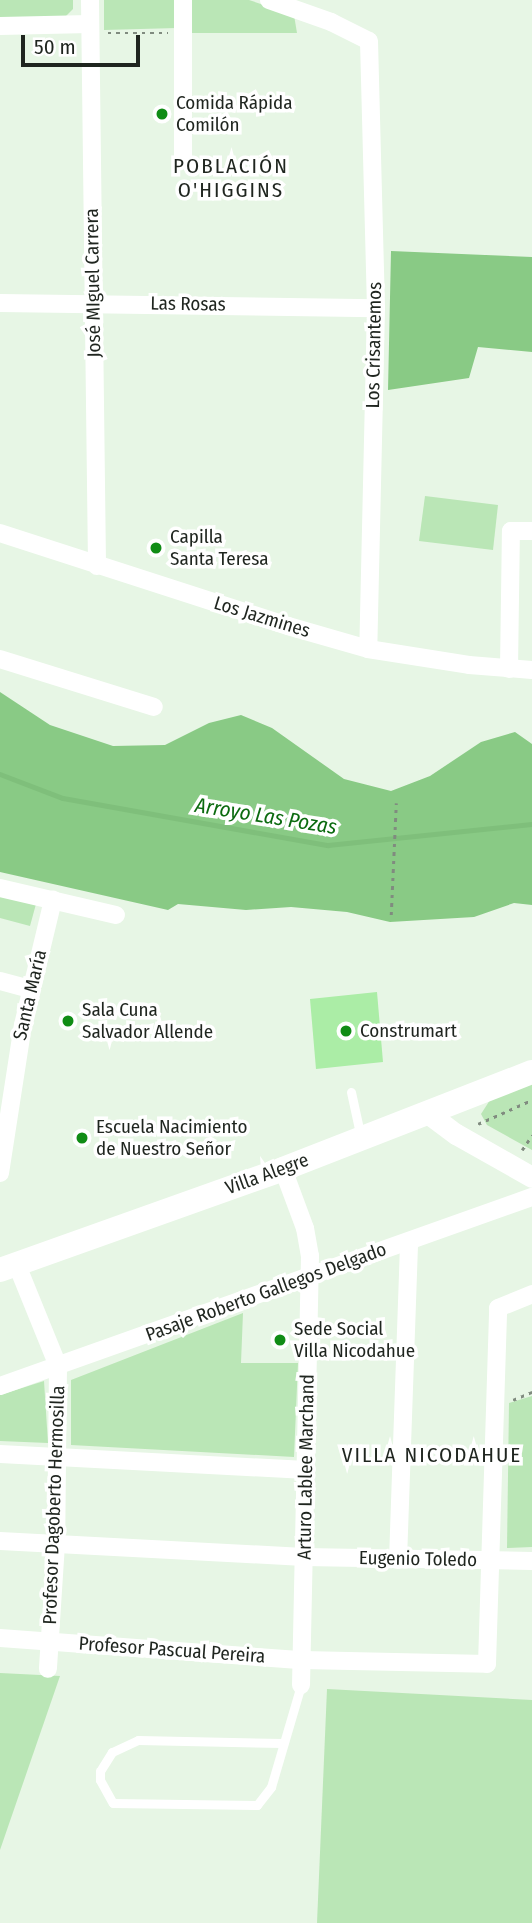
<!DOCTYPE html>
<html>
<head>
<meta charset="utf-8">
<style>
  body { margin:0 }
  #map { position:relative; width:532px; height:1923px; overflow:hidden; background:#e7f6e5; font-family:"Fira Sans Condensed",sans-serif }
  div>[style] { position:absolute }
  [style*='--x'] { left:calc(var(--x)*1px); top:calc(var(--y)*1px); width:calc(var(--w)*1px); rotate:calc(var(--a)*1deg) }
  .green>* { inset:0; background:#bae6b6 }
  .forest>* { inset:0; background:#89ca85 }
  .stream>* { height:4.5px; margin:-2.25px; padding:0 2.25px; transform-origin:2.25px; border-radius:2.25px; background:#7fbf7b }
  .building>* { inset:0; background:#abeda6 }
  .path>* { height:2.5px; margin-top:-1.25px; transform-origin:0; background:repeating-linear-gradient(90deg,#808b7f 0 3.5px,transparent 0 8.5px) }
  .service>* { height:9px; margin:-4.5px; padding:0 4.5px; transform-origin:4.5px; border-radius:4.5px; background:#fff }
  .minor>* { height:18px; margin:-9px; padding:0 9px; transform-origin:9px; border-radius:9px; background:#fff }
  .tertiary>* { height:21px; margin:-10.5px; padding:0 10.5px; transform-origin:10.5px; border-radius:10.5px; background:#fff }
  .secondary>* { height:24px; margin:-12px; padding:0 12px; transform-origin:12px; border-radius:12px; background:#fff }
  .dots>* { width:19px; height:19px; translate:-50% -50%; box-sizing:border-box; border:4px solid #fff; border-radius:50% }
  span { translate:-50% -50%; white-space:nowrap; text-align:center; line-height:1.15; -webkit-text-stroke:7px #fff; paint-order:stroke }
  .poi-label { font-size:19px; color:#1f251f }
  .left { translate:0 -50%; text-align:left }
  .street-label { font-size:19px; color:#1f251f }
  .neighbourhood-label { font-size:21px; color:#1f251f; letter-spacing:2px }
  .water-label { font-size:21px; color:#0b6a0f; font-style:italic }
  .scale { position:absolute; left:21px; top:35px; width:119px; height:32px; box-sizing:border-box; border:4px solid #1f251f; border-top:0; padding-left:9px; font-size:21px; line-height:24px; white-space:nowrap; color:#1f251f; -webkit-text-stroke:5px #fff; paint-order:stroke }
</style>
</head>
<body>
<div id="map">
  <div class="green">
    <i style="clip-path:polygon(0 0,73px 0,73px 9px,63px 19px,0 21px)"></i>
    <i style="clip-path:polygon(104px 0,177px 0,177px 28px,104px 30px)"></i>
    <i style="clip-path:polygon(191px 0,249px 0,294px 15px,297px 33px,191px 33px)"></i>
    <i style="clip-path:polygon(425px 496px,498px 505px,493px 550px,419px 541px)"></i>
    <i style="clip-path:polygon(0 895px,36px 904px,30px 926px,0 918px)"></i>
    <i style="clip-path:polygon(532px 1083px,532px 1150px,487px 1125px,481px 1114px,490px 1100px)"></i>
    <i style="clip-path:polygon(243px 1313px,241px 1363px,298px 1363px,294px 1457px,71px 1445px,71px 1380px)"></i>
    <i style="clip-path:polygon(44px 1381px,48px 1443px,0 1441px,0 1395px)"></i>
    <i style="clip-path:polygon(532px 1396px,532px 1547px,507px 1548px,509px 1403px)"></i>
    <i style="clip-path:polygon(0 1673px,60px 1676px,0 1850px)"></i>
    <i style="clip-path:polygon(327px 1689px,532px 1700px,532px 1923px,317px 1923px)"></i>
  </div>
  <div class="forest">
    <i style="clip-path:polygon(391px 251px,532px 257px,532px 352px,478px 347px,469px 378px,388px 390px)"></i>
    <i style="clip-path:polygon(0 692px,50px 725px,113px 746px,165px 745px,209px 723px,241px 715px,272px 728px,344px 779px,391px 791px,430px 776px,481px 742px,515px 732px,532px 744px,532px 905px,514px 903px,474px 917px,390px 922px,347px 912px,291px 907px,246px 910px,178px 904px,168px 910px,0 872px)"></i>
  </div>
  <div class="stream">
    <i style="--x:0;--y:774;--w:67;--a:20.9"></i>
    <i style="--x:63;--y:798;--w:269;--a:10.1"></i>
    <i style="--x:328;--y:845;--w:205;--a:-5.9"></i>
  </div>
  <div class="building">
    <i style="clip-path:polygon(377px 992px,383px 1062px,316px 1069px,310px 999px)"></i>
  </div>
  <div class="path">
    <i style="--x:108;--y:33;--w:60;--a:0"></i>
    <i style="--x:391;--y:915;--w:112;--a:-87.4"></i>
    <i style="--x:478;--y:1124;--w:59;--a:-24"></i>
    <i style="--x:522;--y:1150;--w:18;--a:-56"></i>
    <i style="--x:513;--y:1400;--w:21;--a:-23"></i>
  </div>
  <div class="service">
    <i style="--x:351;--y:1092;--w:47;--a:77.7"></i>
    <i style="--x:282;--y:1743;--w:144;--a:-178.8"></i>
    <i style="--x:138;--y:1740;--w:29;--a:155"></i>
    <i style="--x:112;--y:1752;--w:22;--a:122"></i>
    <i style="--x:100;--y:1771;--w:9;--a:90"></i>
    <i style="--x:100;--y:1780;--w:26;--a:61"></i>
    <i style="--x:113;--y:1803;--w:144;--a:0.8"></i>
    <i style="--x:257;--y:1805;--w:23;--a:-52"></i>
    <i style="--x:271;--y:1787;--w:106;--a:-73.6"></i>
  </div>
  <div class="minor">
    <i style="--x:90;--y:0;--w:566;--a:89.29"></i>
    <i style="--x:269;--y:0;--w:66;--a:19.5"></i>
    <i style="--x:331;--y:22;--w:42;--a:26.6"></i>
    <i style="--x:369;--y:41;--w:267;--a:88.5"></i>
    <i style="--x:376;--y:308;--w:341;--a:91.3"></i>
    <i style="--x:0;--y:26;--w:90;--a:-1.3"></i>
    <i style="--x:183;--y:160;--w:160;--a:-90"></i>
    <i style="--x:0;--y:303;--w:376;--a:0.8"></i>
    <i style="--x:0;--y:533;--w:303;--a:17.9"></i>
    <i style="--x:288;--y:626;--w:83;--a:16"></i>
    <i style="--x:368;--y:649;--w:102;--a:9"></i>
    <i style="--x:469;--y:665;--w:63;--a:4.5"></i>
    <i style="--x:0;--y:659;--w:161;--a:17.3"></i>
    <i style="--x:509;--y:669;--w:138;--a:-89.2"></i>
    <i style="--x:511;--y:531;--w:21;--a:0"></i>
    <i style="--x:0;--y:888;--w:119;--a:13.1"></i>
    <i style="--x:0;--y:981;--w:31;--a:15"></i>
    <i style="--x:283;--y:1169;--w:63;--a:69.6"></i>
    <i style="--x:305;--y:1228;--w:28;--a:80"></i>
    <i style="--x:310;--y:1256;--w:429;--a:91.2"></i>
    <i style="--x:0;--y:1173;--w:150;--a:-81.2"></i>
    <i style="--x:23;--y:1025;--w:129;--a:-76.5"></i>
    <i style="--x:17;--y:1265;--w:109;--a:67.9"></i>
    <i style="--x:58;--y:1366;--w:178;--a:90.6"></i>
    <i style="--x:56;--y:1544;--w:125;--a:93.7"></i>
    <i style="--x:0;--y:1386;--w:565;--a:-19.56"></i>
    <i style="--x:0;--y:1454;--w:307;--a:3"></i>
    <i style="--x:0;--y:1541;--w:304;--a:3"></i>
    <i style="--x:304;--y:1557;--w:228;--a:1"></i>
    <i style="--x:398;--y:1560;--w:318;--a:-88"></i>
    <i style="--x:0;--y:1638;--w:303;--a:4.2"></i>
    <i style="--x:302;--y:1660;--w:185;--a:1.2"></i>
    <i style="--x:487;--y:1664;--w:356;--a:-88.2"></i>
    <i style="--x:498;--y:1308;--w:37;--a:-22"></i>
  </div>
  <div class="tertiary">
    <i style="--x:429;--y:1114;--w:34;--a:37"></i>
    <i style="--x:456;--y:1134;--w:87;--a:29.5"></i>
  </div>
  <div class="secondary">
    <i style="--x:0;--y:1270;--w:300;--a:-19.6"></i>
    <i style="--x:283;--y:1169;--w:267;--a:-21.3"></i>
  </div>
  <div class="dots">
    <i style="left:162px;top:114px;background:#108c15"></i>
    <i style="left:156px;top:548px;background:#108c15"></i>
    <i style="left:68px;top:1021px;background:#108c15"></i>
    <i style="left:346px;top:1031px;background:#108c15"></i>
    <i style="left:82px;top:1138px;background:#108c15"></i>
    <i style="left:280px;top:1340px;background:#108c15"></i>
  </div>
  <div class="poi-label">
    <span class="left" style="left:176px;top:114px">Comida Rápida<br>Comilón</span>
    <span class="left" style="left:170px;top:548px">Capilla<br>Santa Teresa</span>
    <span class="left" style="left:82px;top:1021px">Sala Cuna<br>Salvador Allende</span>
    <span class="left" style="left:360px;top:1031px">Construmart</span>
    <span class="left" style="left:96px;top:1138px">Escuela Nacimiento<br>de Nuestro Señor</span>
    <span class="left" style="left:294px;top:1340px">Sede Social<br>Villa Nicodahue</span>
  </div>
  <div class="street-label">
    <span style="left:93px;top:283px;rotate:-91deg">José MIguel Carrera</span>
    <span style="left:188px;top:304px;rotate:1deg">Las Rosas</span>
    <span style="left:374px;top:345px;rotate:-89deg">Los Crisantemos</span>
    <span style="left:262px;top:617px;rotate:17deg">Los Jazmines</span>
    <span style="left:30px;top:995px;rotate:-77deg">Santa María</span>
    <span style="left:267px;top:1174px;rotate:-20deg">Villa Alegre</span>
    <span style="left:266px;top:1292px;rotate:-20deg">Pasaje Roberto Gallegos Delgado</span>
    <span style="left:306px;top:1467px;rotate:-89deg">Arturo Lablee Marchand</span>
    <span style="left:54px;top:1505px;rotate:-88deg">Profesor Dagoberto Hermosilla</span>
    <span style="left:418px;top:1559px;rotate:1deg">Eugenio Toledo</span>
    <span style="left:172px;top:1650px;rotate:4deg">Profesor Pascual Pereira</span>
  </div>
  <div class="neighbourhood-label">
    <span style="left:231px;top:178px">POBLACIÓN<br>O'HIGGINS</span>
    <span style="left:432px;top:1455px">VILLA NICODAHUE</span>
  </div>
  <div class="water-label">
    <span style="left:266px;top:816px;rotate:9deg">Arroyo Las Pozas</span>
  </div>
  <div class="scale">50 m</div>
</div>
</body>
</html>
